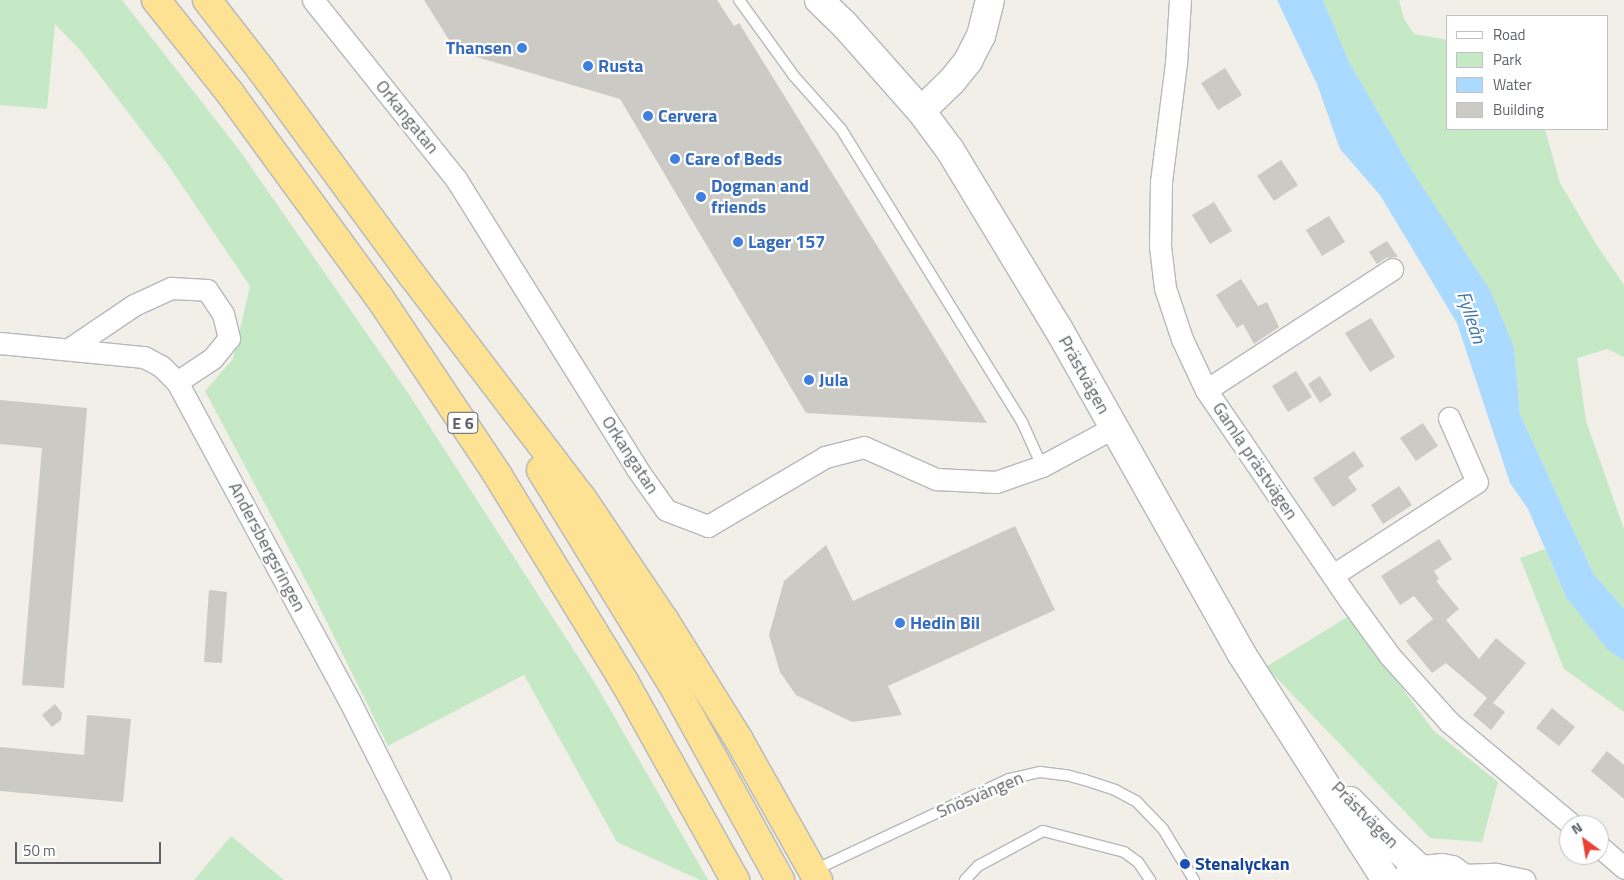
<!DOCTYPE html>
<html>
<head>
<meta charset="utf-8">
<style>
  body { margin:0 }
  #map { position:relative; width:1624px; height:880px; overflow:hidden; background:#f1efe8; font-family:"Titillium Web",sans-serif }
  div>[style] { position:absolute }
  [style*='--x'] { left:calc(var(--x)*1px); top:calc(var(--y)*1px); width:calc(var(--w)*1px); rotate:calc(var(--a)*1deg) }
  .green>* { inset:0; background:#c5e8c5 }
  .water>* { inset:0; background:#aadaff }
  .building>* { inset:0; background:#cccac5 }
  .roads { filter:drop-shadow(1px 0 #b5b8bc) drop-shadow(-1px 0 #b5b8bc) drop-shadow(0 1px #b5b8bc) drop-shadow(0 -1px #b5b8bc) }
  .lane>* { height:10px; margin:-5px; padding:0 5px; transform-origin:5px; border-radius:5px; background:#fff }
  .street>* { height:21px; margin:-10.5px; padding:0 10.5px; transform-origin:10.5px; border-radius:10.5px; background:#fff }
  .secondary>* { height:28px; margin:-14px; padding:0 14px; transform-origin:14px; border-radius:14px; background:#fff }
  .highway>* { height:28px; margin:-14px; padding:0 14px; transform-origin:14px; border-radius:14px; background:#fde293 }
  .dots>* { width:14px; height:14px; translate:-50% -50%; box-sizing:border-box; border:2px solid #fff; border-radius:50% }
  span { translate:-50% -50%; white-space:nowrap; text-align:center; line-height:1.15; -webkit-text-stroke:4.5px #fff; paint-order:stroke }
  .shield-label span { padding:1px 4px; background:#fff; border:1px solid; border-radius:4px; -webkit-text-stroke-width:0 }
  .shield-label { font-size:16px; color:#5f6368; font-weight:700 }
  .shop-label { font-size:18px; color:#366cbe; font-weight:700 }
  .right { translate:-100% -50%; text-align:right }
  .left { translate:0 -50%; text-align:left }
  .street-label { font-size:18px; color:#5f6368 }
  .transit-label { font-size:18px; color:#164399; font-weight:700 }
  .water-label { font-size:19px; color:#4174aa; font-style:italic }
  .legend { position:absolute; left:1446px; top:15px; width:162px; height:115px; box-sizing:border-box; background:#fff; border:1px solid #bfc1c3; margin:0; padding:6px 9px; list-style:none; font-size:15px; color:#5f6368 }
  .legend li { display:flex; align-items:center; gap:10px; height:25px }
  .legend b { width:25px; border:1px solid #bfc1c3 }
  .north { position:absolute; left:1559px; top:815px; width:50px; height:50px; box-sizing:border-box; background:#fff; border:1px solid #bfc1c3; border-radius:50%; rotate:328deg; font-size:14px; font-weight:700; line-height:20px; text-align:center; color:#5f6368 }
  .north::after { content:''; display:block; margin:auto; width:18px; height:22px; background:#ea4335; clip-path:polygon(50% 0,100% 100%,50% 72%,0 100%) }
  .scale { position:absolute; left:15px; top:842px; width:146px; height:22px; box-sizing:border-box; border:2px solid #5f6368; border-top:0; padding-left:6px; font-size:15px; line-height:18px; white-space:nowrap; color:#5f6368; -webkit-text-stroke:4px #fff; paint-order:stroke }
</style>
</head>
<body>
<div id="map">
  <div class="green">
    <i style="clip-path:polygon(0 0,122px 0,240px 151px,408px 393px,595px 683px,708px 880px,700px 880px,617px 842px,524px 675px,388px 746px,314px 596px,205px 391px,233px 359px,250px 286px,166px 162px,81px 51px,55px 24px,47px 109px,0 105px)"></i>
    <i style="clip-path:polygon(1323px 0,1399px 0,1404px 19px,1414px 34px,1448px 40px,1448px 129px,1545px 129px,1560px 183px,1596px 244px,1624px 285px,1624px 357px,1607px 349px,1577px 358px,1586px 421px,1624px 529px,1624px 609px,1593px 573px,1520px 414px,1514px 347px,1349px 62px)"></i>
    <i style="clip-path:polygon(1545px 549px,1566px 597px,1607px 648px,1624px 661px,1624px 712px,1564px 669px,1520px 558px)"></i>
    <i style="clip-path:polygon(1349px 616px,1433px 730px,1498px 782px,1482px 842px,1430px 838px,1266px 667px)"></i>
    <i style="clip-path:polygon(231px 836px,284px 880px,194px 880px)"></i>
  </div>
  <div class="water">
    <i style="clip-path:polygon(1277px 0,1323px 0,1349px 62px,1414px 174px,1490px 290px,1514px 347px,1520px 414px,1593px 573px,1624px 609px,1624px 661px,1607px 649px,1566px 597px,1528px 509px,1510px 483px,1457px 323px,1380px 195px,1340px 149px,1317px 84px)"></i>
  </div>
  <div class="building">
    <i style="clip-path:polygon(424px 0,717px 0,734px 26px,739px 23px,987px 423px,806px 413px,620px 99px,456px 51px)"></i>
    <i style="clip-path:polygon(1225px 68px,1242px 95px,1218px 110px,1201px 83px)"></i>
    <i style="clip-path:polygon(1281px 160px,1298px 185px,1274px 201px,1257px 176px)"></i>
    <i style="clip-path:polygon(1214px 202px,1232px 231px,1210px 244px,1192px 215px)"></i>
    <i style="clip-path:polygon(1329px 216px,1345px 242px,1322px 256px,1306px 230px)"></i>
    <i style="clip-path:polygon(1387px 241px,1398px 257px,1386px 258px,1377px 264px,1369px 252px)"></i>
    <i style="clip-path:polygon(1241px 279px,1258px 306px,1267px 302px,1279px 327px,1254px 344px,1243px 324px,1237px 328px,1216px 295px)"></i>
    <i style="clip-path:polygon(1371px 318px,1395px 357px,1370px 372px,1345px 333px)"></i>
    <i style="clip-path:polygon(1296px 371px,1312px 397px,1288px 412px,1272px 386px)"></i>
    <i style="clip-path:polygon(1320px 376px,1332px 395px,1320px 403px,1308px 384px)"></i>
    <i style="clip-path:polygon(0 400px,87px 408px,64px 688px,22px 685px,42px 448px,0 444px)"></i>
    <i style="clip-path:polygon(1423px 423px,1438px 446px,1416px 461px,1400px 438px)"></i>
    <i style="clip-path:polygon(1354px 451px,1364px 466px,1348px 477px,1357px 490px,1333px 507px,1313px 478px)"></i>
    <i style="clip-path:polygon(1399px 486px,1412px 505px,1383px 524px,1371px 505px)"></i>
    <i style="clip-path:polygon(1015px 526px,1055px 610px,888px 686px,902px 715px,852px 722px,796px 695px,780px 672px,769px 635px,784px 581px,826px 545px,853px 601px)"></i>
    <i style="clip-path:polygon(1439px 539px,1452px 559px,1434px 571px,1439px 579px,1436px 581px,1459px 609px,1446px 620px,1479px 659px,1496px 638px,1526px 663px,1493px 703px,1505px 712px,1491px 730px,1473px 715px,1487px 698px,1446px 663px,1432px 673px,1406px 641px,1433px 619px,1414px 596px,1400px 605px,1381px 576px)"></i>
    <i style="clip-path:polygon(209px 590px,227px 592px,222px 663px,204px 662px)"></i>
    <i style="clip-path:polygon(55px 704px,62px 713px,61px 720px,52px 727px,42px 715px)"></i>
    <i style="clip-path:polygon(1552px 708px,1575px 727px,1559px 746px,1536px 728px)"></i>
    <i style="clip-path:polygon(87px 715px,131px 719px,123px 802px,0 791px,0 747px,84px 755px)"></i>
    <i style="clip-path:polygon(1607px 751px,1624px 765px,1624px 799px,1591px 771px)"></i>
  </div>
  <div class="roads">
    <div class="lane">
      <i style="--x:739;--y:0;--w:94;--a:54.1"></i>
      <i style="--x:794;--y:76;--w:71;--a:48.4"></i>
      <i style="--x:841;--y:129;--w:344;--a:58.3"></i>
      <i style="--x:1022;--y:422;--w:48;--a:65.6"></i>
      <i style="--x:821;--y:867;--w:208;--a:-25.1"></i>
      <i style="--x:1009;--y:779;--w:32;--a:-13"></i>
      <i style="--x:1040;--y:772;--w:26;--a:7"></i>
      <i style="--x:1066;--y:775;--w:20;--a:15"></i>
      <i style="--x:1085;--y:780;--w:32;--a:18"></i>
      <i style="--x:1115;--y:790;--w:24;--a:28"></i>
      <i style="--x:1136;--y:801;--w:39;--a:46"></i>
      <i style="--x:1163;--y:829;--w:60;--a:58.7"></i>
      <i style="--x:965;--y:880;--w:19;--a:-47"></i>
      <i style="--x:978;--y:866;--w:74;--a:-28.3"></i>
      <i style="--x:1043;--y:831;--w:84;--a:14.5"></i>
      <i style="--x:1124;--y:852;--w:17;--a:36"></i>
      <i style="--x:1138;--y:862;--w:22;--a:56"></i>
    </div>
    <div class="street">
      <i style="--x:313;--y:0;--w:229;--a:51.4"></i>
      <i style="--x:456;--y:179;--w:342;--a:58"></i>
      <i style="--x:637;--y:469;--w:50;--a:54.7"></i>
      <i style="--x:666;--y:510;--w:45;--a:20.9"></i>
      <i style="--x:708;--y:526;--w:136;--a:-30.5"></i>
      <i style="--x:825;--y:457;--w:40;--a:-14.4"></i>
      <i style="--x:864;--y:447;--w:79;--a:24"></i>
      <i style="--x:936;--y:479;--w:60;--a:2.9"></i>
      <i style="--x:996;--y:482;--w:49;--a:-19.2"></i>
      <i style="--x:1042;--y:466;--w:81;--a:-28.2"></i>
      <i style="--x:1180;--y:0;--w:63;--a:93.6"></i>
      <i style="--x:1176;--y:63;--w:120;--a:97.2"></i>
      <i style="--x:1161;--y:182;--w:64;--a:90.9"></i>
      <i style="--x:1160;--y:246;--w:42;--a:83.2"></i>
      <i style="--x:1165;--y:288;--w:54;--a:71.6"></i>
      <i style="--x:1182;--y:339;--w:56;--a:64.8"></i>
      <i style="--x:1206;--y:390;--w:255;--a:55.7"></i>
      <i style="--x:1350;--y:601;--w:68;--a:54"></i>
      <i style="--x:1390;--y:656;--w:89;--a:48.2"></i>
      <i style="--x:1449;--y:722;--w:160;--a:39.9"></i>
      <i style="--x:0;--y:343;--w:145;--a:5.6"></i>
      <i style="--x:144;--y:357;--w:19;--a:28"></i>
      <i style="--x:161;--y:366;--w:23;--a:45"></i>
      <i style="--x:177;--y:382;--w:364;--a:61.6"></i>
      <i style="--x:350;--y:702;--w:199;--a:63.2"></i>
      <i style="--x:69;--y:349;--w:78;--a:-34.1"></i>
      <i style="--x:134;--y:305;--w:41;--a:-24.7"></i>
      <i style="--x:171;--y:288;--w:36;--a:3"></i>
      <i style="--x:207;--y:290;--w:29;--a:56"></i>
      <i style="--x:223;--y:314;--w:25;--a:76"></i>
      <i style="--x:229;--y:338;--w:26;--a:129"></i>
      <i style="--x:213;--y:358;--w:43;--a:146.3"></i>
      <i style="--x:1206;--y:390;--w:222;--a:-33"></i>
      <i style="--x:1333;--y:575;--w:171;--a:-32.9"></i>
      <i style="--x:1477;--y:482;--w:70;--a:-113.6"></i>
      <i style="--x:1599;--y:846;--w:33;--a:41"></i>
      <i style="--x:1462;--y:875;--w:34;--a:-2"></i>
      <i style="--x:1496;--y:874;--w:29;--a:12"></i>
    </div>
    <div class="secondary">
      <i style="--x:819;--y:0;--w:35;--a:44"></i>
      <i style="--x:844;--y:24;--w:116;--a:48.5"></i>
      <i style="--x:921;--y:111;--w:49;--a:53.4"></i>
      <i style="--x:950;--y:150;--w:208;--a:58.8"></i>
      <i style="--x:1058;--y:328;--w:373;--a:60.6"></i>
      <i style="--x:1241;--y:653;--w:269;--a:57.4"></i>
      <i style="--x:921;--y:111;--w:43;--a:-44.1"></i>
      <i style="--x:952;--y:81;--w:26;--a:-51"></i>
      <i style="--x:968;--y:61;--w:28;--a:-63"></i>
      <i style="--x:981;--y:36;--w:37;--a:-76"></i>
      <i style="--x:1350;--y:801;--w:49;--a:45.8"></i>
      <i style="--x:1384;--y:836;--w:50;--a:42.6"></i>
      <i style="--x:1407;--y:878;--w:16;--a:-30"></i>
      <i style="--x:1421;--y:870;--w:21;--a:-5"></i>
      <i style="--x:1442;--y:868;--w:10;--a:11"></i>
      <i style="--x:1452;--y:870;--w:17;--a:36"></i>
    </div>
    <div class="highway">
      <i style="--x:156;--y:0;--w:119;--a:51.5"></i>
      <i style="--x:230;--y:93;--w:253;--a:53.9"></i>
      <i style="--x:379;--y:297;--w:213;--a:56.3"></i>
      <i style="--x:497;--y:474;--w:245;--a:58.5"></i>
      <i style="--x:625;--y:683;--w:226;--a:60.8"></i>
      <i style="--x:207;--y:0;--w:90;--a:52.2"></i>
      <i style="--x:262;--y:71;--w:253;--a:53.7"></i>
      <i style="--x:412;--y:275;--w:280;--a:52.7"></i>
      <i style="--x:582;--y:498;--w:148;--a:56"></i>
      <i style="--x:665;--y:621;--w:140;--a:58.1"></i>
      <i style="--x:739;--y:740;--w:161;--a:60.6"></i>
      <i style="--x:541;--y:470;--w:255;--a:58.5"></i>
      <i style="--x:674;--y:687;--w:220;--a:61.2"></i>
    </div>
  </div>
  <div class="dots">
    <i style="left:522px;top:48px;background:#3f7fe0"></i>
    <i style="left:588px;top:66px;background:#3f7fe0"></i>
    <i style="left:648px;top:116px;background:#3f7fe0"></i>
    <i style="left:675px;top:159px;background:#3f7fe0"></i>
    <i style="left:701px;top:197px;background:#3f7fe0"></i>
    <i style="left:738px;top:242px;background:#3f7fe0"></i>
    <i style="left:809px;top:380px;background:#3f7fe0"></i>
    <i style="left:900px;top:623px;background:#3f7fe0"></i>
    <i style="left:1185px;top:864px;background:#1a4fb4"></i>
  </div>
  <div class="shield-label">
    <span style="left:463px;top:423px">E 6</span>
  </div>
  <div class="shop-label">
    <span class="right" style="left:512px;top:48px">Thansen</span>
    <span class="left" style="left:598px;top:66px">Rusta</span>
    <span class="left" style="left:658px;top:116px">Cervera</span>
    <span class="left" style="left:685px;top:159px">Care of Beds</span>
    <span class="left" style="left:711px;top:197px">Dogman and<br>friends</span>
    <span class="left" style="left:748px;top:242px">Lager 157</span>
    <span class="left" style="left:819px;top:380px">Jula</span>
    <span class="left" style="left:910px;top:623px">Hedin Bil</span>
  </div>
  <div class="street-label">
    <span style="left:407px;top:117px;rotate:51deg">Orkangatan</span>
    <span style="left:1084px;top:375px;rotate:61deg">Prästvägen</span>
    <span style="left:630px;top:455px;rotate:57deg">Orkangatan</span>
    <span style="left:1255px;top:461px;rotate:56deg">Gamla prästvägen</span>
    <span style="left:267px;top:547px;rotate:62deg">Andersbergsringen</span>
    <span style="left:980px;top:795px;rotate:-23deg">Snösvängen</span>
    <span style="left:1365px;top:815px;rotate:45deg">Prästvägen</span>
  </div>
  <div class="transit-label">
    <span class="left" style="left:1195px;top:864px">Stenalyckan</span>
  </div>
  <div class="water-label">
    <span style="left:1472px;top:317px;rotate:72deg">Fylleån</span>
  </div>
  <ul class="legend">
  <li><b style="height:6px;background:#fff"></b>Road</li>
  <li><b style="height:14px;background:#c5e8c5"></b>Park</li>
  <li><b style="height:14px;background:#aadaff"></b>Water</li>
  <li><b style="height:14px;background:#cccac5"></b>Building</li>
  </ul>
  <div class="north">N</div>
  <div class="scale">50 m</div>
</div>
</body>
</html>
